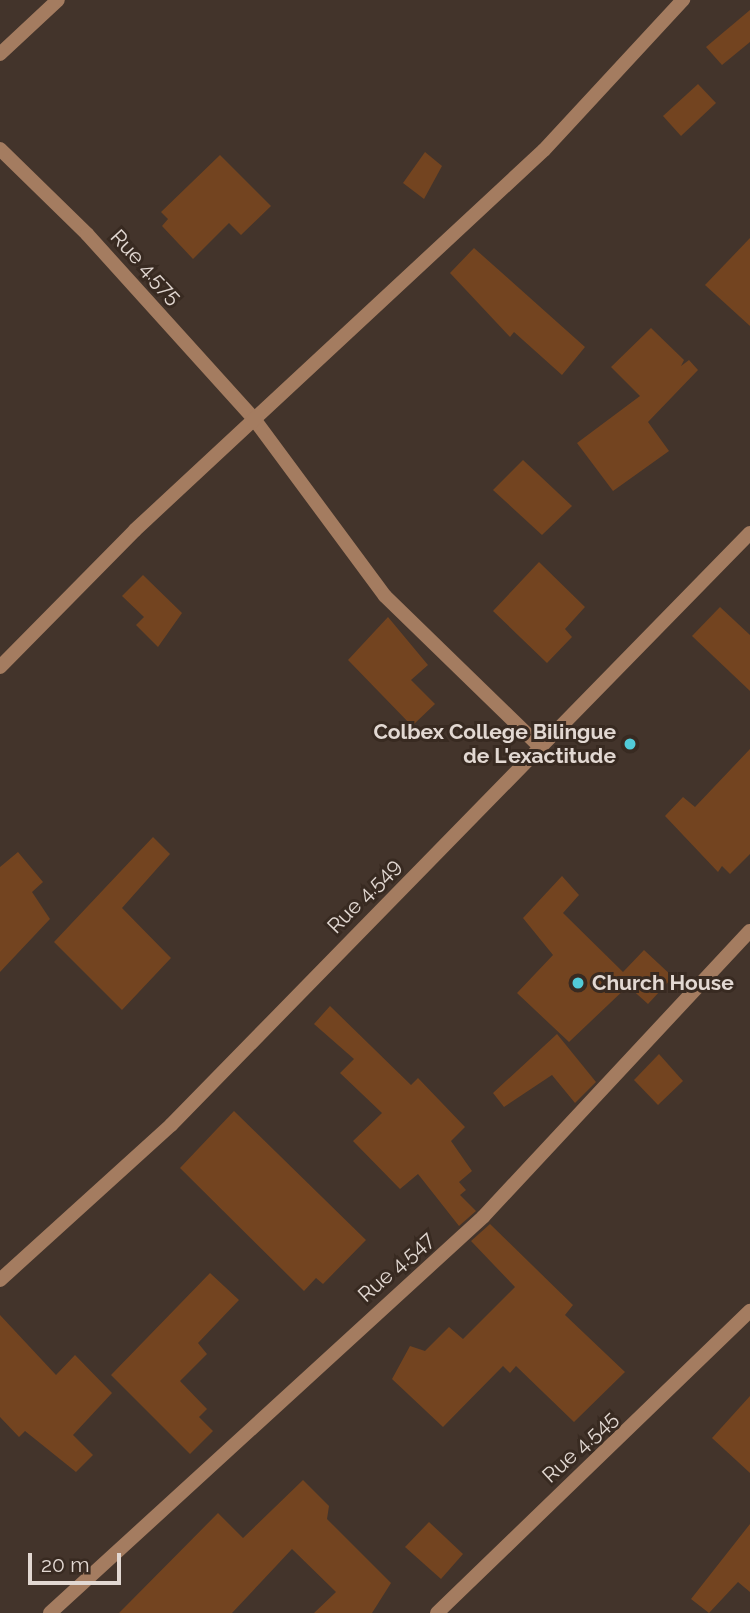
<!DOCTYPE html>
<html>
<head>
<meta charset="utf-8">
<style>
  body { margin:0 }
  #map { position:relative; width:750px; height:1613px; overflow:hidden; background:#43342b; font-family:Raleway,sans-serif }
  div>[style] { position:absolute }
  [style*='--x'] { left:calc(var(--x)*1px); top:calc(var(--y)*1px); width:calc(var(--w)*1px); rotate:calc(var(--a)*1deg) }
  .building>* { inset:0; background:#734420 }
  .street>* { height:14px; margin:-7px; padding:0 7px; transform-origin:7px; border-radius:7px; background:#a47c60 }
  .dots>* { width:19px; height:19px; translate:-50% -50%; box-sizing:border-box; border:4px solid #382a21; border-radius:50% }
  span { translate:-50% -50%; white-space:nowrap; text-align:center; line-height:1.15; -webkit-text-stroke:6px #382a21; paint-order:stroke }
  .street-label { font-size:21px; color:#e2d8d2 }
  .poi-label { font-size:21px; color:#e2d8d2; font-weight:700 }
  .right { translate:-100% -50%; text-align:right }
  .left { translate:0 -50%; text-align:left }
  .scale { position:absolute; left:28px; top:1553px; width:93px; height:32px; box-sizing:border-box; border:4px solid #e2d8d2; border-top:0; padding-left:9px; font-size:21px; line-height:24px; white-space:nowrap; color:#e2d8d2; -webkit-text-stroke:5px #382a21; paint-order:stroke }
</style>
</head>
<body>
<div id="map">
  <div class="building">
    <i style="clip-path:polygon(750px 10px,750px 42px,722px 65px,706px 47px)"></i>
    <i style="clip-path:polygon(698px 84px,716px 103px,681px 136px,663px 116px)"></i>
    <i style="clip-path:polygon(425px 152px,442px 166px,424px 199px,403px 183px)"></i>
    <i style="clip-path:polygon(220px 155px,271px 206px,241px 235px,229px 223px,193px 259px,162px 226px,168px 219px,161px 212px)"></i>
    <i style="clip-path:polygon(750px 238px,750px 326px,705px 285px)"></i>
    <i style="clip-path:polygon(474px 248px,585px 347px,562px 375px,514px 332px,510px 337px,450px 273px)"></i>
    <i style="clip-path:polygon(651px 328px,684px 360px,681px 366px,689px 360px,698px 370px,648px 422px,669px 451px,613px 491px,577px 443px,640px 396px,611px 367px)"></i>
    <i style="clip-path:polygon(523px 460px,572px 506px,542px 535px,493px 490px)"></i>
    <i style="clip-path:polygon(539px 562px,585px 607px,565px 629px,572px 637px,547px 663px,493px 611px)"></i>
    <i style="clip-path:polygon(143px 575px,182px 613px,158px 647px,136px 625px,144px 617px,122px 596px)"></i>
    <i style="clip-path:polygon(720px 607px,750px 635px,750px 691px,692px 636px)"></i>
    <i style="clip-path:polygon(388px 617px,428px 665px,411px 680px,435px 704px,412px 726px,348px 660px)"></i>
    <i style="clip-path:polygon(750px 749px,750px 854px,730px 874px,722px 866px,718px 872px,665px 816px,683px 797px,695px 807px)"></i>
    <i style="clip-path:polygon(153px 837px,170px 854px,122px 908px,171px 958px,122px 1010px,54px 942px)"></i>
    <i style="clip-path:polygon(18px 852px,43px 882px,32px 892px,50px 919px,0 972px,0 867px)"></i>
    <i style="clip-path:polygon(562px 876px,579px 895px,563px 913px,623px 972px,644px 950px,673px 977px,648px 1004px,628px 986px,569px 1042px,517px 993px,553px 955px,523px 918px)"></i>
    <i style="clip-path:polygon(330px 1006px,411px 1085px,418px 1078px,465px 1127px,451px 1141px,472px 1171px,459px 1182px,466px 1190px,460px 1195px,476px 1211px,459px 1226px,418px 1174px,400px 1189px,353px 1141px,382px 1113px,340px 1073px,354px 1059px,314px 1024px)"></i>
    <i style="clip-path:polygon(557px 1034px,596px 1082px,575px 1103px,552px 1075px,504px 1107px,493px 1093px)"></i>
    <i style="clip-path:polygon(659px 1054px,683px 1081px,658px 1105px,634px 1080px)"></i>
    <i style="clip-path:polygon(234px 1111px,366px 1240px,323px 1284px,316px 1278px,304px 1291px,180px 1168px)"></i>
    <i style="clip-path:polygon(490px 1224px,573px 1305px,565px 1315px,625px 1372px,574px 1422px,516px 1366px,510px 1373px,503px 1366px,443px 1427px,392px 1379px,410px 1346px,425px 1351px,449px 1327px,463px 1339px,515px 1287px,471px 1241px)"></i>
    <i style="clip-path:polygon(210px 1273px,239px 1300px,198px 1343px,207px 1354px,180px 1381px,207px 1409px,199px 1417px,213px 1431px,190px 1454px,111px 1375px)"></i>
    <i style="clip-path:polygon(0 1315px,56px 1375px,75px 1355px,112px 1393px,73px 1435px,93px 1455px,76px 1472px,25px 1431px,19px 1437px,0 1417px)"></i>
    <i style="clip-path:polygon(750px 1396px,750px 1473px,712px 1438px)"></i>
    <i style="clip-path:polygon(303px 1480px,329px 1506px,327px 1519px,391px 1583px,372px 1613px,314px 1613px,336px 1592px,292px 1549px,232px 1613px,119px 1613px,218px 1513px,243px 1538px)"></i>
    <i style="clip-path:polygon(429px 1522px,463px 1554px,441px 1579px,405px 1547px)"></i>
    <i style="clip-path:polygon(750px 1524px,750px 1592px,738px 1582px,709px 1613px,691px 1599px)"></i>
  </div>
  <div class="street">
    <i style="--x:0;--y:54;--w:79;--a:-43"></i>
    <i style="--x:0;--y:149;--w:122;--a:44.3"></i>
    <i style="--x:87;--y:234;--w:249;--a:47.9"></i>
    <i style="--x:254;--y:419;--w:220;--a:53.5"></i>
    <i style="--x:385;--y:596;--w:215;--a:44.2"></i>
    <i style="--x:0;--y:667;--w:192;--a:-45.4"></i>
    <i style="--x:135;--y:530;--w:558;--a:-42.9"></i>
    <i style="--x:544;--y:150;--w:205;--a:-47.2"></i>
    <i style="--x:0;--y:1280;--w:231;--a:-42.2"></i>
    <i style="--x:171;--y:1125;--w:828;--a:-45.64"></i>
    <i style="--x:50;--y:1613;--w:587;--a:-42.44"></i>
    <i style="--x:483;--y:1217;--w:391;--a:-47"></i>
    <i style="--x:437;--y:1613;--w:435;--a:-44"></i>
  </div>
  <div class="dots">
    <i style="left:630px;top:744px;background:#52cbd8"></i>
    <i style="left:578px;top:983px;background:#52cbd8"></i>
  </div>
  <div class="street-label">
    <span style="left:146px;top:267px;rotate:47deg">Rue 4.575</span>
    <span style="left:364px;top:896px;rotate:-46deg">Rue 4.549</span>
    <span style="left:396px;top:1267px;rotate:-42deg">Rue 4.547</span>
    <span style="left:580px;top:1447px;rotate:-43deg">Rue 4.545</span>
  </div>
  <div class="poi-label">
    <span class="right" style="left:616px;top:744px">Colbex College Bilingue<br>de L'exactitude</span>
    <span class="left" style="left:592px;top:983px">Church House</span>
  </div>
  <div class="scale">20 m</div>
</div>
</body>
</html>
